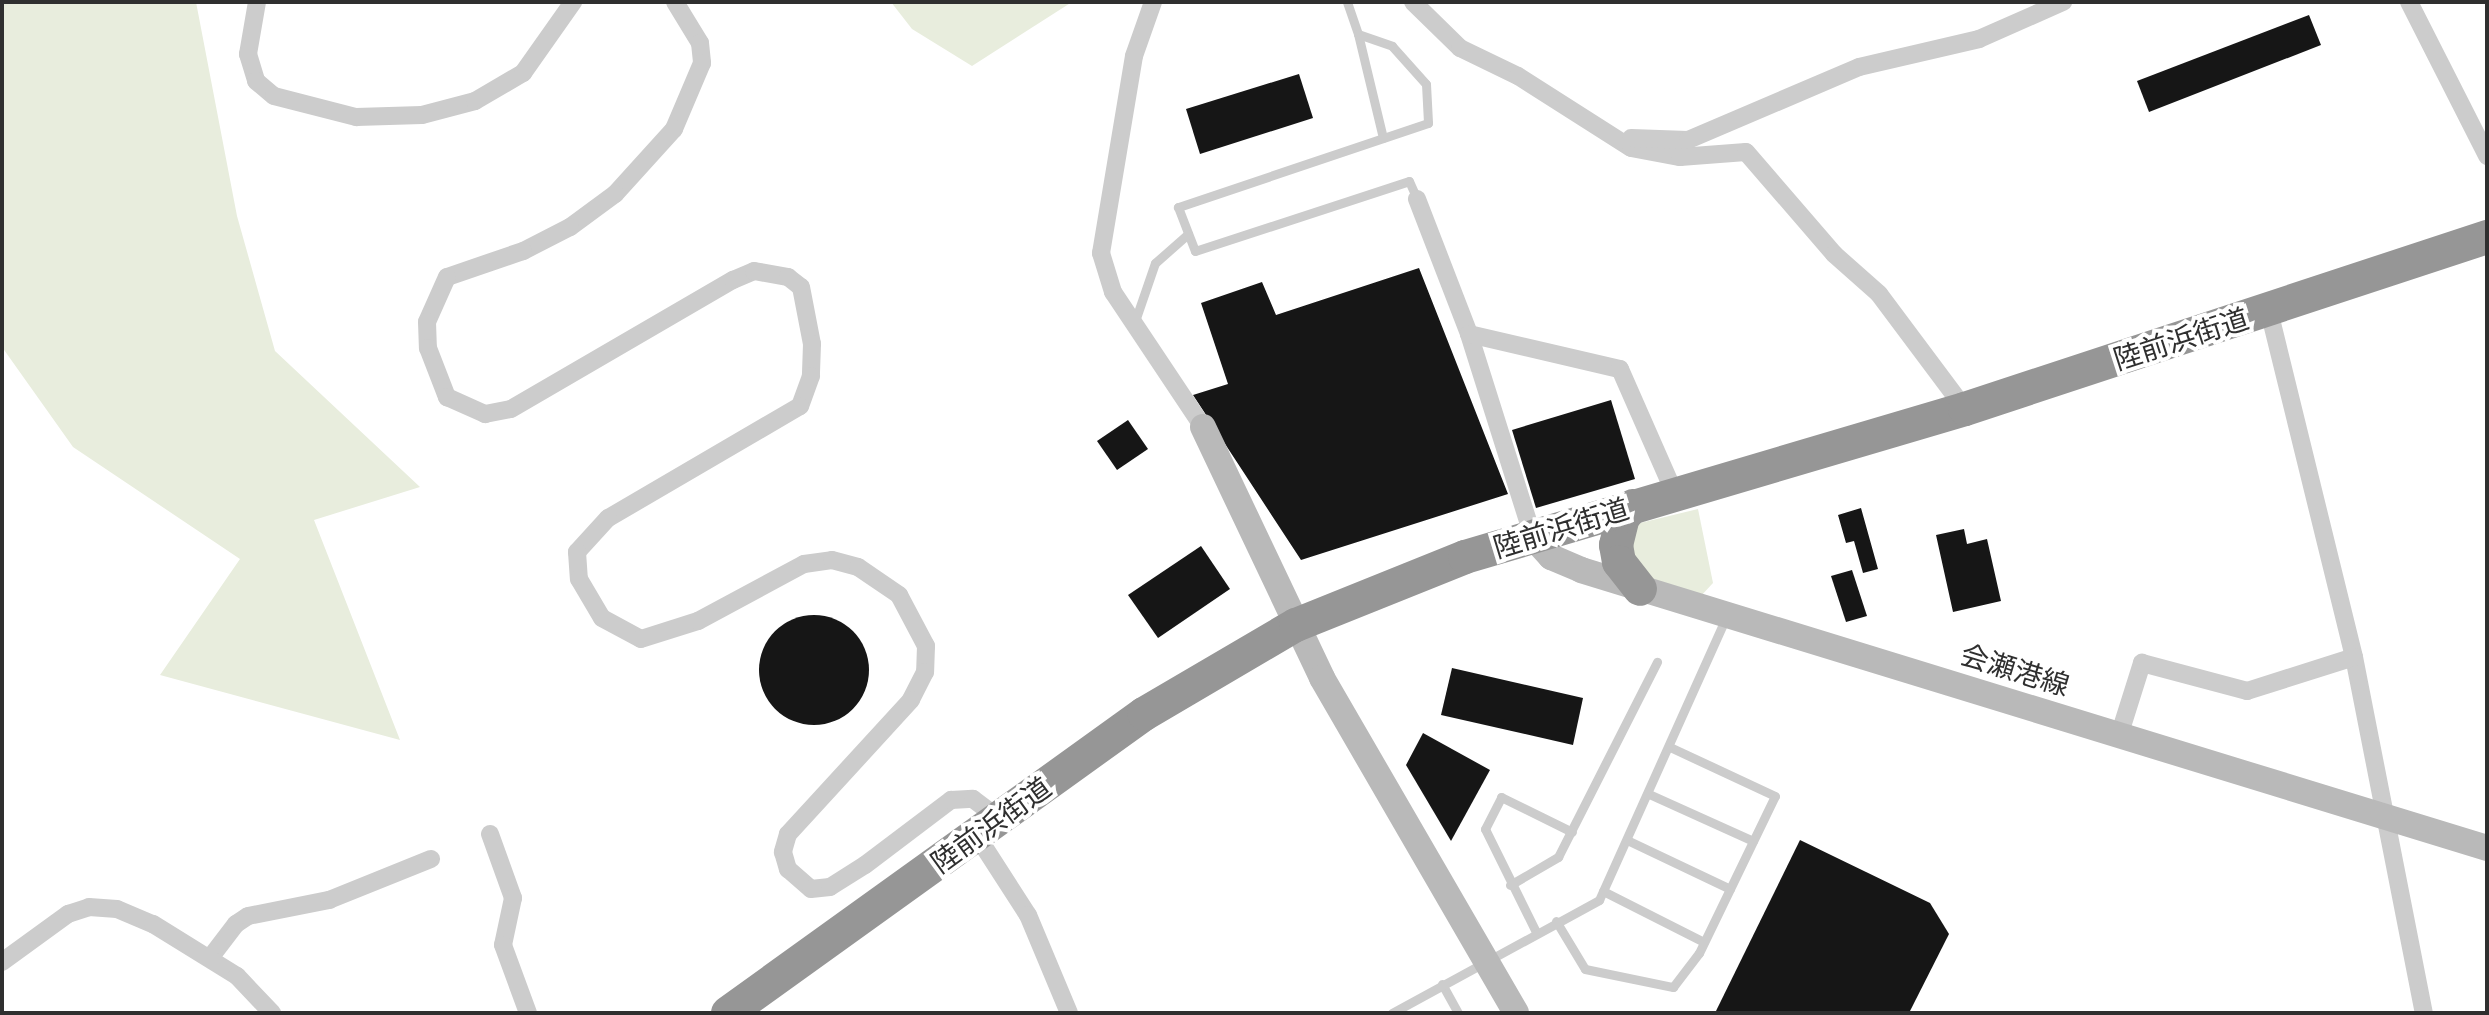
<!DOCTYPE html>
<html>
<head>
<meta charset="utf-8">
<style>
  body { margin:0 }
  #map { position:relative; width:2489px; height:1015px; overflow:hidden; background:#fff; font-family:Quicksand,"Noto Sans JP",sans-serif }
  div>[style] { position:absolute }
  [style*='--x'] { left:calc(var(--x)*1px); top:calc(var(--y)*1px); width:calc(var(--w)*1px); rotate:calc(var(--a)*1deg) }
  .green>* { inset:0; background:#e8eddd }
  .building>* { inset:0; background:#161616 }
  .round { border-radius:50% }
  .lane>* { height:9px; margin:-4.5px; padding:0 4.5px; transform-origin:4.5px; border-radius:4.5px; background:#ccc }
  .street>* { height:18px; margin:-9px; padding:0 9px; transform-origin:9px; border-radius:9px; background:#ccc }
  .secondary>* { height:26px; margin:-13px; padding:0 13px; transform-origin:13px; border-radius:13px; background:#b9b9b9 }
  .highway>* { height:34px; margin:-17px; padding:0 17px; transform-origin:17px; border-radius:17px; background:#969696 }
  span { translate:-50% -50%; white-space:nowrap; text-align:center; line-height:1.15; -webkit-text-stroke:8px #fff; paint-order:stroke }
  .street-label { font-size:28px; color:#2f2f2f }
  .frame { position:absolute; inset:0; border:4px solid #2f2f2f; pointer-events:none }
</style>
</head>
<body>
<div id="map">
  <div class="green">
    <i style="clip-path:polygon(2px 2px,196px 2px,237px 216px,275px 351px,420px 487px,314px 520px,400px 740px,160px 675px,240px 559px,73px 447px,2px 347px)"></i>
    <i style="clip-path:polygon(891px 2px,1072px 2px,972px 66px,912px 29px)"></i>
    <i style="clip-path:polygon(1698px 509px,1713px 583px,1700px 597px,1644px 579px,1630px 549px,1636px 524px)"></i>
  </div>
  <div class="building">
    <i style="clip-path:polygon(2309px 15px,2321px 45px,2149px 112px,2137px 81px)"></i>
    <i style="clip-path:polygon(1299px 74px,1313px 118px,1200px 154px,1186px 109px)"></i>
    <i style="clip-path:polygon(1419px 268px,1508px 494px,1301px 560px,1193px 395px,1228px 384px,1201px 303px,1262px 282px,1276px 315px)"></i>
    <i style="clip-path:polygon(1611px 400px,1635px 479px,1536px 508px,1512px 430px)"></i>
    <i style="clip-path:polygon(1128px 420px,1148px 449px,1117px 470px,1097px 441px)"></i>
    <i style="clip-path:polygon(1861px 508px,1878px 569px,1863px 573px,1854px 541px,1846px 543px,1838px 515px)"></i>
    <i style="clip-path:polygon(1964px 529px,1967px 544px,1987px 539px,2001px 601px,1953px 612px,1936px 535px)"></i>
    <i style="clip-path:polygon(1201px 546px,1230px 589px,1158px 638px,1128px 595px)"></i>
    <i style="clip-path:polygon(1852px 570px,1867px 616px,1846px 622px,1831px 576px)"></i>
    <i class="round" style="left:759px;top:615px;width:110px;height:110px"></i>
    <i style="clip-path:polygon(1452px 668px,1583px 698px,1573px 745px,1441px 715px)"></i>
    <i style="clip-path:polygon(1423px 733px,1490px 770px,1451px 841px,1406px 765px)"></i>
    <i style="clip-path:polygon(1800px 840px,1930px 903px,1949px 934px,1909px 1013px,1715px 1013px)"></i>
  </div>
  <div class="lane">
    <i style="--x:1347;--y:2;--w:34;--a:71"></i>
    <i style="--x:1383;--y:138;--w:107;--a:-103.5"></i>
    <i style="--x:1358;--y:34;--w:36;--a:19"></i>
    <i style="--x:1392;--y:46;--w:51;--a:48.2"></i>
    <i style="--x:1426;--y:84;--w:39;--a:87"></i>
    <i style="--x:1428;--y:123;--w:264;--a:161.4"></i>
    <i style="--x:1178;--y:207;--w:47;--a:68.9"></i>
    <i style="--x:1195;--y:251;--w:225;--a:-18.1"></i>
    <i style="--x:1409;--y:181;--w:20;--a:66"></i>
    <i style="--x:1135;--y:321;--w:61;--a:-71"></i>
    <i style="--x:1155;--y:263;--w:44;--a:-41.3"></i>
    <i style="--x:1649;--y:794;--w:114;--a:24.3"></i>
    <i style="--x:1627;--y:840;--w:114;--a:25.4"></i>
    <i style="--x:1510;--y:885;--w:56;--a:-30.3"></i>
    <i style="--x:1558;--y:857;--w:219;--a:-63.1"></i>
    <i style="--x:1603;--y:891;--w:113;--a:26.8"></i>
    <i style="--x:1556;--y:921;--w:56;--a:58.9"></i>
    <i style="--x:1585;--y:969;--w:90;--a:11.6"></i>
    <i style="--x:1673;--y:987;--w:43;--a:-52.6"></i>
    <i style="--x:1699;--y:953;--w:174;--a:-64.2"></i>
    <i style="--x:1775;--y:796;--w:116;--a:-155"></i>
    <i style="--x:1536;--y:932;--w:115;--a:-116.3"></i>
    <i style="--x:1485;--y:829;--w:36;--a:-63"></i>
    <i style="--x:1501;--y:797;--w:79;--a:26.2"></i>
    <i style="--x:1442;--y:984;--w:33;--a:61"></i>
    <i style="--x:1392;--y:1013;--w:236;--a:-28.6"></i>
    <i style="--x:1599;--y:900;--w:309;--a:-65.8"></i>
  </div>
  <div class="street">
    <i style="--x:257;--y:2;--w:53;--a:99.8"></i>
    <i style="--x:248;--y:54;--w:28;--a:73"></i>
    <i style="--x:256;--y:81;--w:23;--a:40"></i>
    <i style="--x:274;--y:96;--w:85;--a:14.4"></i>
    <i style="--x:356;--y:117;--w:66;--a:-1.7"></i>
    <i style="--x:422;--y:115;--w:55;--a:-14.8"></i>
    <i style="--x:475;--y:101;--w:56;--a:-30.3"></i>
    <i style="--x:523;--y:73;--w:87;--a:-54.8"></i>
    <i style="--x:675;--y:2;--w:48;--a:58.6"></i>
    <i style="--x:700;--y:43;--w:20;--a:84"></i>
    <i style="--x:702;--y:63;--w:72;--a:113"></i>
    <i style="--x:674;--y:129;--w:88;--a:132.2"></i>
    <i style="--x:615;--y:194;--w:56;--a:143.7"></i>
    <i style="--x:570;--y:227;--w:53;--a:152.9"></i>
    <i style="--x:523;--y:251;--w:80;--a:161.1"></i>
    <i style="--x:447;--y:277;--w:49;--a:114"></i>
    <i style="--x:427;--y:322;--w:26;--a:88"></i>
    <i style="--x:428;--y:348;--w:53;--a:68.8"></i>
    <i style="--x:447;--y:397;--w:42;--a:24.1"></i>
    <i style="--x:485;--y:414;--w:26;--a:-11"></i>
    <i style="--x:511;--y:409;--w:257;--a:-30.2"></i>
    <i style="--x:733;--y:280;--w:23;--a:-23"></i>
    <i style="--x:754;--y:271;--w:35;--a:10"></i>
    <i style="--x:788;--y:277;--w:16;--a:38"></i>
    <i style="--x:801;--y:287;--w:58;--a:79.1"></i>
    <i style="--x:812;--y:344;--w:32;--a:92"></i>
    <i style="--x:811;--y:376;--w:32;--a:110"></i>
    <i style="--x:800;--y:406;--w:222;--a:149.7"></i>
    <i style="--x:608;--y:518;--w:46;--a:132.4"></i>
    <i style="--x:577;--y:552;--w:27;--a:86"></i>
    <i style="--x:579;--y:579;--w:45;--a:59.5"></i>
    <i style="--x:602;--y:618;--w:44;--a:28.3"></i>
    <i style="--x:641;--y:639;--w:60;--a:-17.5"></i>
    <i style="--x:698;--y:621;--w:120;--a:-28.3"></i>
    <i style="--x:804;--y:564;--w:28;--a:-8"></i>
    <i style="--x:832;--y:560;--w:27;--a:15"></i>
    <i style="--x:858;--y:567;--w:50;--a:34.3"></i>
    <i style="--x:899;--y:595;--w:58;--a:62.1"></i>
    <i style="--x:926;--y:646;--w:26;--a:92"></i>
    <i style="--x:925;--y:672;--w:31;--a:117"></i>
    <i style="--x:911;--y:700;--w:182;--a:132.5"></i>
    <i style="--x:788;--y:834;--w:19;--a:106"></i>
    <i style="--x:783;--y:852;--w:18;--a:74"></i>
    <i style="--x:788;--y:869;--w:30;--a:41"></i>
    <i style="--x:811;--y:889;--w:19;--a:-6"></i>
    <i style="--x:830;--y:887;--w:41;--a:-32.2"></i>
    <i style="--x:865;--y:865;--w:108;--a:-37.1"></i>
    <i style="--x:951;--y:800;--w:22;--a:-3"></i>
    <i style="--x:973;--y:799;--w:34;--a:37"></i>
    <i style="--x:1153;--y:2;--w:57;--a:109.4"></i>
    <i style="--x:1134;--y:56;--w:200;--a:99.5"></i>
    <i style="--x:1101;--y:253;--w:41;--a:72.9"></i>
    <i style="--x:1113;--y:292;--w:162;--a:56.3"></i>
    <i style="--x:1413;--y:2;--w:66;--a:44.4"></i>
    <i style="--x:1460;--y:48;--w:64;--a:25.8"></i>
    <i style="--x:1518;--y:76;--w:134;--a:32.5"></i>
    <i style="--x:1631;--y:148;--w:50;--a:10.4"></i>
    <i style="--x:1680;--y:157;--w:66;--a:-4.3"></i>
    <i style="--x:1746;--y:152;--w:135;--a:49.2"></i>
    <i style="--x:1834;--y:254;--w:60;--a:41.6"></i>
    <i style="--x:1879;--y:294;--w:144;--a:53.2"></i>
    <i style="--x:2409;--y:2;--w:173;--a:63.1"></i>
    <i style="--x:1631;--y:138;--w:57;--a:2"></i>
    <i style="--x:1688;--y:140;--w:186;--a:-23.1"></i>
    <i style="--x:1859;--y:67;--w:123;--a:-13.1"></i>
    <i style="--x:1979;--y:39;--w:92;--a:-23.8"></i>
    <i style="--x:1417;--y:199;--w:145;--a:68.9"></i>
    <i style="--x:1469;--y:334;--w:213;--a:72.5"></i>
    <i style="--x:2269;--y:311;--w:356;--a:76.2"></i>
    <i style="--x:2354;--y:657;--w:363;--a:78.9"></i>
    <i style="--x:1469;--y:334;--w:155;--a:13.1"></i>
    <i style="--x:1620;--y:369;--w:137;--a:66.3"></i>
    <i style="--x:2119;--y:736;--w:77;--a:-72.5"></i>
    <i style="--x:2142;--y:663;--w:109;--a:14.9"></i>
    <i style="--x:2247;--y:691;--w:112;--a:-17.6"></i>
    <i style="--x:490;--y:834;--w:68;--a:70.2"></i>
    <i style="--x:513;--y:898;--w:48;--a:102"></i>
    <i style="--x:503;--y:945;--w:72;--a:69.8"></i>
    <i style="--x:977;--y:836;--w:94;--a:57.2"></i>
    <i style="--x:1028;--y:915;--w:106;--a:67.3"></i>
    <i style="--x:210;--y:958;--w:43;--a:-52.6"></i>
    <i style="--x:236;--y:924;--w:14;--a:-34"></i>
    <i style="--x:248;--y:916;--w:83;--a:-11.2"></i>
    <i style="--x:329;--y:900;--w:110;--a:-21.9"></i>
    <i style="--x:2;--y:962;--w:82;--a:-36"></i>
    <i style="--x:68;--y:914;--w:22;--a:-18"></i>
    <i style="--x:89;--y:907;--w:28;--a:4"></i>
    <i style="--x:117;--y:909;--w:39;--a:23"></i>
    <i style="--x:153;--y:924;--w:99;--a:31.8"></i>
    <i style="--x:237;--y:976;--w:51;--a:46.6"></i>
  </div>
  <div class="secondary">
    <i style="--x:1203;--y:427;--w:278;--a:64.6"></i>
    <i style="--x:1322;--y:678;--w:387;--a:59.9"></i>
    <i style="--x:1533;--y:537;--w:27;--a:48"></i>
    <i style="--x:1551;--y:557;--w:33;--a:23"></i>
    <i style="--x:1581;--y:570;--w:948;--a:17.06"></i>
  </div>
  <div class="highway">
    <i style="--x:1633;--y:506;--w:15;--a:132"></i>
    <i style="--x:1623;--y:517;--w:29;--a:104"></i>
    <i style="--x:1616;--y:545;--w:17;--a:80"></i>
    <i style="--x:1619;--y:562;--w:34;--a:52"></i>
    <i style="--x:728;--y:1013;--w:512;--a:-35.71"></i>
    <i style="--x:1144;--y:714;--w:176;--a:-30.4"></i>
    <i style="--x:1296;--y:625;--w:182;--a:-21.9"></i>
    <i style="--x:1465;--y:557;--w:521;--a:-16.49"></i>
    <i style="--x:1965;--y:409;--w:550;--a:-18.24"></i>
  </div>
  <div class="street-label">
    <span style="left:2181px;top:339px;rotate:-18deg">陸前浜街道</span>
    <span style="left:1561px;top:528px;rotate:-17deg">陸前浜街道</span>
    <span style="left:2015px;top:670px;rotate:17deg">会瀬港線</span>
    <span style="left:991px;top:825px;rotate:-36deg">陸前浜街道</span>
  </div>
  <div class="frame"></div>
</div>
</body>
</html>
